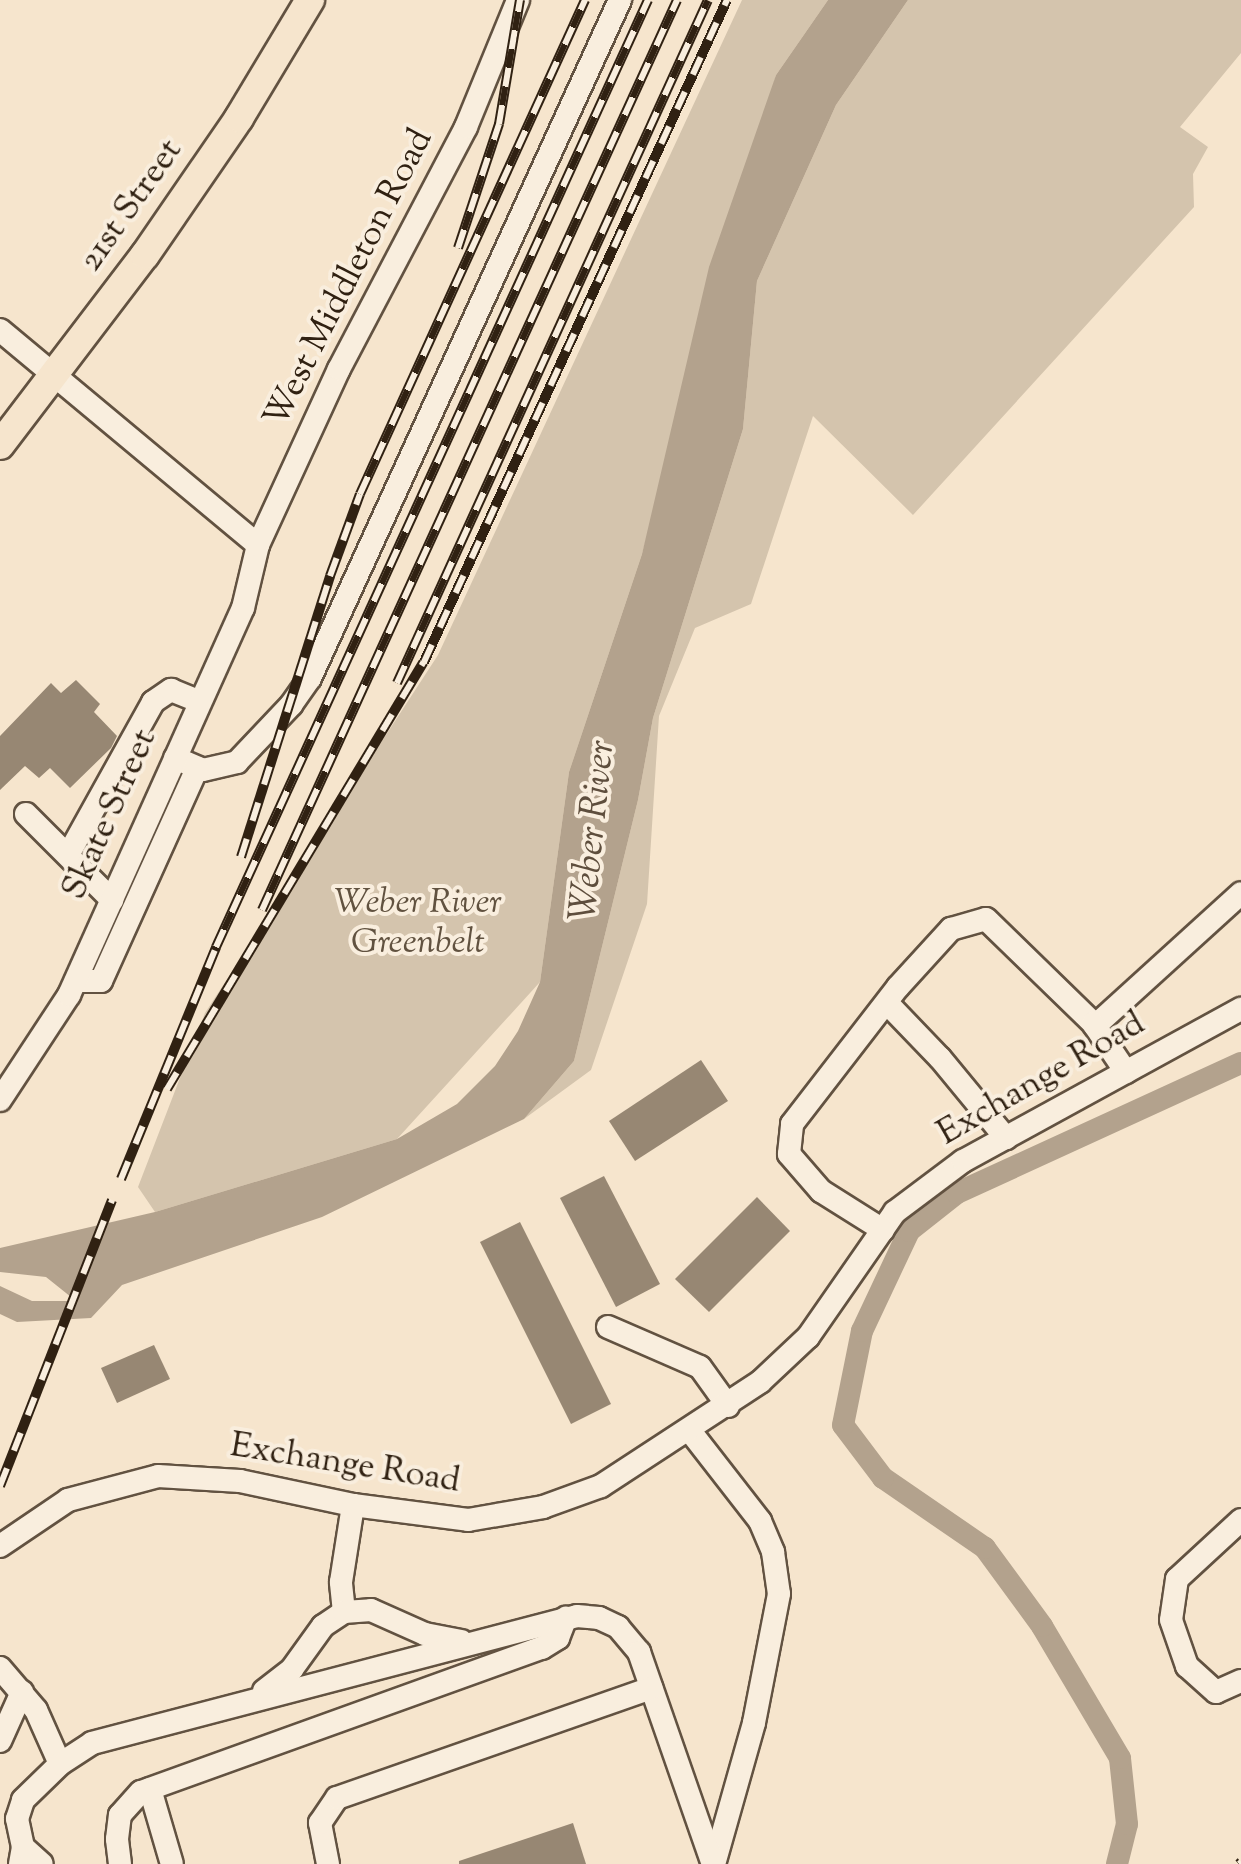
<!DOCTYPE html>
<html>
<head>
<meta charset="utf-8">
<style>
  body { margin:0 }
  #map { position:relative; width:1241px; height:1864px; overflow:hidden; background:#f6e5cd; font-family:"Sorts Mill Goudy",serif }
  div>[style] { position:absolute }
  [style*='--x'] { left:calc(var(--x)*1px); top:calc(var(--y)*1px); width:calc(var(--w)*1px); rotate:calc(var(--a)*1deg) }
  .green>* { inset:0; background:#d4c4ad }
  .water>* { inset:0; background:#b3a28d }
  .canal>* { height:22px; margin:-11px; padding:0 11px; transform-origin:11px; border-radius:11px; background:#b3a28d }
  .building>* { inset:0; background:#978773 }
  .roads { filter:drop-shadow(2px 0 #625241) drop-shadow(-2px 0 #625241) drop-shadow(0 2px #625241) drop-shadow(0 -2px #625241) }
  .minor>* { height:22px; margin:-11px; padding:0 11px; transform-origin:11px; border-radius:11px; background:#f9eede }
  .major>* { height:28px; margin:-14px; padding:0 14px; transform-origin:14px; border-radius:14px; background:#f6e5cd }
  .rail>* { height:10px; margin-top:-5px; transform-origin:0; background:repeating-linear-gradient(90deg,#f9eede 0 19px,#302112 0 38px); box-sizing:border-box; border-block:2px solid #302112 }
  span { translate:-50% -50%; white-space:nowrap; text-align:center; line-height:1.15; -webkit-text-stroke:8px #f9eede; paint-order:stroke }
  .street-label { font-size:35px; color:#302112 }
  .park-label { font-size:35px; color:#615240; font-style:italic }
  .water-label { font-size:38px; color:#5e4e3d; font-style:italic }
</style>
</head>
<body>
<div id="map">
  <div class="green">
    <i style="clip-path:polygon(742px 0,828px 0,776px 75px,642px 554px,569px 772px,540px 982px,397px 1139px,155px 1212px,138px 1187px,205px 1013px,438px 655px)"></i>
    <i style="clip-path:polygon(908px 0,1241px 0,1241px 53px,1180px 127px,1208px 147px,1193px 174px,1194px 207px,913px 515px,813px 416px,751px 604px,695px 628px,659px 716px,647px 904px,591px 1070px,524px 1119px,574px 1061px,638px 800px,653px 718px,743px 429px,757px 281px,836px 105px)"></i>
  </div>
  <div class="water">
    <i style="clip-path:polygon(828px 0,908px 0,836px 105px,757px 281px,743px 429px,653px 718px,638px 800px,574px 1061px,524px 1119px,322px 1217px,122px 1285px,91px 1318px,17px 1322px,0 1314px,0 1286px,32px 1301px,76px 1301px,46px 1277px,0 1272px,0 1248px,155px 1212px,397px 1139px,457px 1104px,495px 1066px,518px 1031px,540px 982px,569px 772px,642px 554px,709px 267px,776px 75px)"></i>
  </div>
  <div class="canal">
    <i style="--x:1117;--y:1864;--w:41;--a:-76"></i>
    <i style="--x:1127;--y:1824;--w:66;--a:-96.1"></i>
    <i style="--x:1120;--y:1758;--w:153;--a:-120.6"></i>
    <i style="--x:1042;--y:1626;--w:97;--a:-126.2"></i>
    <i style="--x:985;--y:1548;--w:124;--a:-145.5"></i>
    <i style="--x:883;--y:1478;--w:66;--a:-127"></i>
    <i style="--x:843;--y:1425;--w:96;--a:-78.6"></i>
    <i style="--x:862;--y:1331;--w:110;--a:-64.8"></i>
    <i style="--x:909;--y:1231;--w:61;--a:-38.4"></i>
    <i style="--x:957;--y:1193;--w:312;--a:-24.6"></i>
  </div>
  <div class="building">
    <i style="clip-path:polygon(76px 680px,100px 704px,94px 712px,117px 736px,111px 748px,70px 788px,50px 768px,39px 778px,25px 766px,0 790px,0 736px,51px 683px,61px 693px)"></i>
    <i style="clip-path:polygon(701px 1060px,728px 1101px,635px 1161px,609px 1121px)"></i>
    <i style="clip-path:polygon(604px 1176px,660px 1284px,616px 1307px,560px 1198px)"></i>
    <i style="clip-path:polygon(757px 1197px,790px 1231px,709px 1312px,675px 1279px)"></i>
    <i style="clip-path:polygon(520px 1222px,611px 1404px,571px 1424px,480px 1242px)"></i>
    <i style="clip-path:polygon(154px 1345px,170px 1379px,117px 1403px,101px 1368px)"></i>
    <i style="clip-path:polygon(573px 1823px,586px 1864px,459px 1864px,459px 1861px)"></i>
  </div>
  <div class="roads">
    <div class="minor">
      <i style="--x:0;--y:330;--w:336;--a:39.8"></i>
      <i style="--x:175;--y:758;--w:30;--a:23"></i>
      <i style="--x:203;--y:770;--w:35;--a:-13"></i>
      <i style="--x:237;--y:762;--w:79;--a:-46.5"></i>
      <i style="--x:291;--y:705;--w:33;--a:-55"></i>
      <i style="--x:310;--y:678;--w:746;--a:-65.43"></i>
      <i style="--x:26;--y:814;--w:122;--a:45"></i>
      <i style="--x:68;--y:855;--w:175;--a:-60.9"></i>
      <i style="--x:153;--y:702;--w:22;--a:-34"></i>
      <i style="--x:171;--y:690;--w:31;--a:22"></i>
      <i style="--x:76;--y:981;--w:25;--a:0"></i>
      <i style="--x:101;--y:981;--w:234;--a:-65.7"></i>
      <i style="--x:887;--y:1003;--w:76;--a:46.1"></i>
      <i style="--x:940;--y:1058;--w:104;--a:50.5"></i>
      <i style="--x:1095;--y:1026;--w:197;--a:-42.3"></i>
      <i style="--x:0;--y:1100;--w:126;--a:-56.7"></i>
      <i style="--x:69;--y:995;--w:424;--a:-65.8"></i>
      <i style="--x:243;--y:608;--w:65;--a:-76.6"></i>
      <i style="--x:258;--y:545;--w:194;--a:-65.3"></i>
      <i style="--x:339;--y:369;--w:273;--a:-62.3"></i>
      <i style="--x:466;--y:127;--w:137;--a:-67.7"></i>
      <i style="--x:883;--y:1230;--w:73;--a:-147.8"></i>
      <i style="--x:821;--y:1191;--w:49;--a:-130.9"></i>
      <i style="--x:789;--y:1154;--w:30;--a:-84"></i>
      <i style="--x:792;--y:1124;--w:173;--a:-52.3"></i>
      <i style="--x:898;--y:987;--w:79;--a:-47.6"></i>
      <i style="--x:951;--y:929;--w:36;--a:-16"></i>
      <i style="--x:986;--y:919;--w:149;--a:44.2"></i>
      <i style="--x:1093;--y:1023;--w:59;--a:56"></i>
      <i style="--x:608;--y:1327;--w:100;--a:23.5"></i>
      <i style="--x:700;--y:1367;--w:48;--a:54.3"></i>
      <i style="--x:690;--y:1431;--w:114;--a:52.1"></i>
      <i style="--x:760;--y:1521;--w:34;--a:67"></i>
      <i style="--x:773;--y:1552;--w:42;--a:81.9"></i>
      <i style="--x:779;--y:1594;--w:131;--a:101"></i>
      <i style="--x:754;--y:1723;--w:147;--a:105.8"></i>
      <i style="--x:1241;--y:1520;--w:87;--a:137.3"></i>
      <i style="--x:1177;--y:1579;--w:41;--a:98.3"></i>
      <i style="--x:1171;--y:1620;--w:49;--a:70.8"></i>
      <i style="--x:1187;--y:1666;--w:39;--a:42"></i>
      <i style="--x:1216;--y:1692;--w:27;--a:-24"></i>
      <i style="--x:0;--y:1546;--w:82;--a:-34.1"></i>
      <i style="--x:68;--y:1500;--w:93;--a:-14.9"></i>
      <i style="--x:158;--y:1476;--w:82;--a:3.5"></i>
      <i style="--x:240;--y:1481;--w:116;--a:12"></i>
      <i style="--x:353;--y:1505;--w:116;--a:7.4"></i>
      <i style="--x:468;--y:1520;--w:76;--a:-9.8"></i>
      <i style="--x:543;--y:1507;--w:62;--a:-19.9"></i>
      <i style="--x:601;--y:1486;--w:190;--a:-33.2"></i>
      <i style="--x:760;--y:1382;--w:66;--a:-43.2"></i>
      <i style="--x:808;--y:1337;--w:152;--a:-55.2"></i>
      <i style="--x:895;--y:1212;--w:85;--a:-36.9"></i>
      <i style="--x:963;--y:1161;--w:317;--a:-28.7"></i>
      <i style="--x:344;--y:1612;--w:30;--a:-96"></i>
      <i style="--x:341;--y:1582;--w:78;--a:-81.1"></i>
      <i style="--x:0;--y:1668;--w:55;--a:49.4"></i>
      <i style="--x:36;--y:1710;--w:59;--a:66"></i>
      <i style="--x:264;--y:1691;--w:36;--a:-38"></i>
      <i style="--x:292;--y:1669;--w:53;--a:-54.2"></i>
      <i style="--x:323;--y:1626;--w:25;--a:-34"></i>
      <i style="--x:344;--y:1612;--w:27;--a:-4"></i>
      <i style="--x:371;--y:1610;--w:59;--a:24"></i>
      <i style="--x:425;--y:1634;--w:37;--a:11"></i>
      <i style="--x:0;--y:1741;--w:54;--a:-65.8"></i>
      <i style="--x:150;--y:1789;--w:78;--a:73.7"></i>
      <i style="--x:23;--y:1847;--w:25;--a:42"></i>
      <i style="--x:20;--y:1864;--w:17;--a:-80"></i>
      <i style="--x:23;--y:1847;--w:29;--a:-102"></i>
      <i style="--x:17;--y:1819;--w:20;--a:-72"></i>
      <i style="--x:23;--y:1800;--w:52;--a:-44.2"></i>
      <i style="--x:60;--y:1764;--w:38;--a:-33"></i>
      <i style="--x:92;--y:1743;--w:501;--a:-14.67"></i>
      <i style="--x:577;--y:1616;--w:22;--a:5"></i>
      <i style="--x:599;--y:1618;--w:21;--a:25"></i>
      <i style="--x:618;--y:1627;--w:33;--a:50"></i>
      <i style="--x:639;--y:1652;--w:225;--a:70.8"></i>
      <i style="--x:120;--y:1864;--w:25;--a:-97"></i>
      <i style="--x:117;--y:1839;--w:24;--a:-83"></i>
      <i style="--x:120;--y:1815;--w:31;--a:-48"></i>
      <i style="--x:141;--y:1792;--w:426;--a:-19.8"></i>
      <i style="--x:542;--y:1648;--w:19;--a:-32"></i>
      <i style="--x:558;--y:1638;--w:22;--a:-69"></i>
      <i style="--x:328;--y:1864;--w:42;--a:-101"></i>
      <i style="--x:320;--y:1823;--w:30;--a:-56"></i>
      <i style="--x:337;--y:1798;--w:333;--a:-19.3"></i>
    </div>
    <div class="major">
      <i style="--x:0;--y:445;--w:239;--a:-52.7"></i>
      <i style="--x:145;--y:255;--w:166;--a:-55.5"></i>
      <i style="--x:239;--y:118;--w:138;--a:-59"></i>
    </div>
  </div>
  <div class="rail">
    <i style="--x:458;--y:248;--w:131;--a:-71.7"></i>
    <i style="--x:499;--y:124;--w:126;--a:-80.4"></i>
    <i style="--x:397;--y:683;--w:750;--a:-65.52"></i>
    <i style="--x:241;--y:857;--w:295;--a:-72.4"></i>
    <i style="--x:330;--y:576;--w:87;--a:-69.9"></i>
    <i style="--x:360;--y:494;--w:543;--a:-65.51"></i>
    <i style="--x:262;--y:910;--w:1000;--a:-65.48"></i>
    <i style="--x:167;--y:1089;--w:498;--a:-59"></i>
    <i style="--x:424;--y:662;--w:728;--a:-65.41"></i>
    <i style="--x:121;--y:1179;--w:251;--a:-67.7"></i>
    <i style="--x:216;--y:947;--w:1041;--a:-65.48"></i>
    <i style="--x:0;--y:1486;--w:307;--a:-68.6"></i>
    <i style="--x:1239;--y:1864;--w:3;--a:-45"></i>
  </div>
  <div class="street-label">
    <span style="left:132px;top:206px;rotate:-55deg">21st Street</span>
    <span style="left:350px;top:279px;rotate:-63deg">West Middleton Road</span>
    <span style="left:111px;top:815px;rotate:-66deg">Skate Street</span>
    <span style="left:1042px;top:1080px;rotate:-30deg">Exchange Road</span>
    <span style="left:345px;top:1465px;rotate:9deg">Exchange Road</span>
  </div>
  <div class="park-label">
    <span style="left:418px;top:924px">Weber River<br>Greenbelt</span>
  </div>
  <div class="water-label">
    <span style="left:595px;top:831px;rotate:-84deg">Weber River</span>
  </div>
</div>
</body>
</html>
